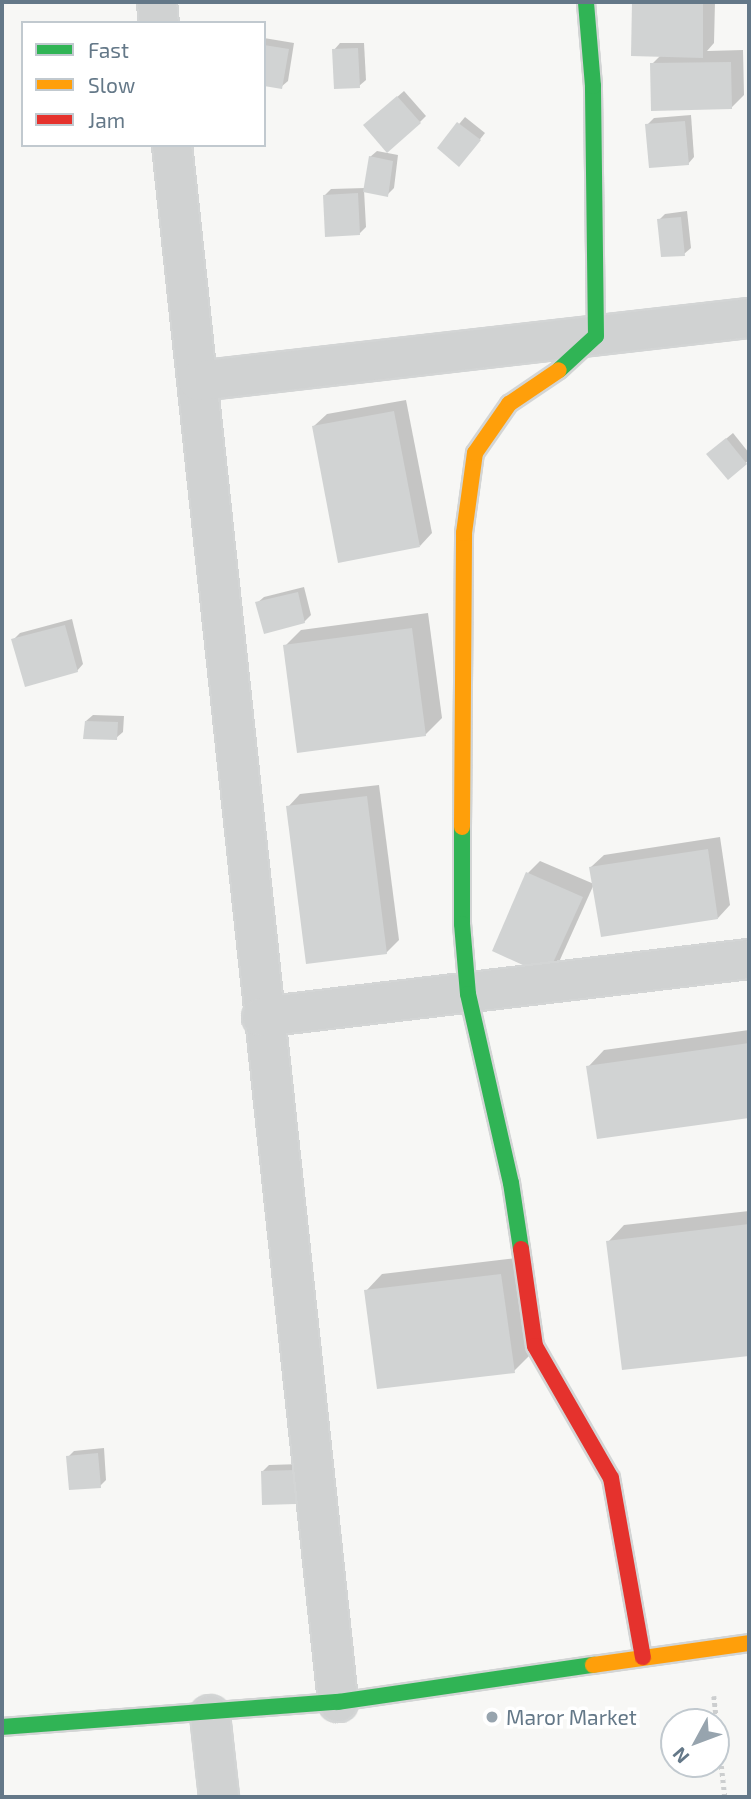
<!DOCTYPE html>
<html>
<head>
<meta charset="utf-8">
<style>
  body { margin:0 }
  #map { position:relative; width:751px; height:1799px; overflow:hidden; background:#f7f7f5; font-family:"Exo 2",sans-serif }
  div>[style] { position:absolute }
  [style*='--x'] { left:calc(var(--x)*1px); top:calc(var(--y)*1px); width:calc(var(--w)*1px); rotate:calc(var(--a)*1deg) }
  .shadow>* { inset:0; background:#0003 }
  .building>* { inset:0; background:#d1d3d3 }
  .path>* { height:4.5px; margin-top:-2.25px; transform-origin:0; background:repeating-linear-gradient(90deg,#cccecf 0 3.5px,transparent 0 7px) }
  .roads { filter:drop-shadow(2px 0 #d3d5d5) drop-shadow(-2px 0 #d3d5d5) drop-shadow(0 2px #d3d5d5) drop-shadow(0 -2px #d3d5d5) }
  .street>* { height:38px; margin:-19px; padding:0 19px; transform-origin:19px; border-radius:19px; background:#d0d2d2 }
  .fast>* { height:16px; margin:-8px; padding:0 8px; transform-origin:8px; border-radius:8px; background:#30b455 }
  .slow>* { height:16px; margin:-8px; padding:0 8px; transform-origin:8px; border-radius:8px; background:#ff9f0a }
  .jam>* { height:16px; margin:-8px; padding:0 8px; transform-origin:8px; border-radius:8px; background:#e5322d }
  .dots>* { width:19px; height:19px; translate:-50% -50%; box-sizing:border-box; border:4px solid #fff; border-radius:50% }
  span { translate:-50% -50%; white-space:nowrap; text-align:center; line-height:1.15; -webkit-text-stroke:7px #fff; paint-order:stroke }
  .poi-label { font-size:21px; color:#647888 }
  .left { translate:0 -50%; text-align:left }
  .frame { position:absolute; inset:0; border:4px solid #647888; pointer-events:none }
  .legend { position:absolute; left:21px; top:21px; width:245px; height:126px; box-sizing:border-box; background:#fff; border:2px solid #c1c9cf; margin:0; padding:9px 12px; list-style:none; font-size:21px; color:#647888 }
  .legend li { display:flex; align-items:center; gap:14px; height:35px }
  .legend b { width:35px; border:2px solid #c1c9cf }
  .north { position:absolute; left:660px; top:1708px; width:70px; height:70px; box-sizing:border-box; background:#fff; border:2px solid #c1c9cf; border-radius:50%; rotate:229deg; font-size:19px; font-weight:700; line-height:28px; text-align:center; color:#647888 }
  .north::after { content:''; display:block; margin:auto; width:24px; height:32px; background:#97a4ae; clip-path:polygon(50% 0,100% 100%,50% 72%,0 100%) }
</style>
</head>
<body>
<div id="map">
  <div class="shadow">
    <i style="clip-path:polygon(634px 2px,715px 2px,714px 43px,707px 51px,743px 50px,744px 95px,731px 108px,652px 64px,661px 55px,633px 55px)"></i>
    <i style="clip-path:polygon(264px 38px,294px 43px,288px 81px,281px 87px,264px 84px)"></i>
    <i style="clip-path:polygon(340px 43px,364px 43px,366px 80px,359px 86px,334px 50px)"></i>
    <i style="clip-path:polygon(404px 91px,426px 116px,420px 122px,372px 119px)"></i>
    <i style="clip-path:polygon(691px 115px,694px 157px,688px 164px,647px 125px,654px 118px)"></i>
    <i style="clip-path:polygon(465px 117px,485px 133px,465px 158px,439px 148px)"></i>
    <i style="clip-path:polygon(377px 151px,398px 155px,394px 188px,387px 195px,364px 190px,366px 227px,359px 234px,325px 195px,331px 189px,365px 188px,370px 157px)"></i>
    <i style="clip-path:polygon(687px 211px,691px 248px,684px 254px,659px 220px,665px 214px)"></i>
    <i style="clip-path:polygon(406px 400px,432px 533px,420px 546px,314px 426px,327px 414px)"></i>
    <i style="clip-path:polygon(733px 433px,749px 453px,749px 460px,728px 478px,715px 448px)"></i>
    <i style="clip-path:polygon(304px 587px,311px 615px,304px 622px,257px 603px,264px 597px)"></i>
    <i style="clip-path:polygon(428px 613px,442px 718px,425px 735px,285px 646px,301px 630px)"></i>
    <i style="clip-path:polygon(72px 619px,83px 664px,77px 671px,13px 640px,20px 633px)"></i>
    <i style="clip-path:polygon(93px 715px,124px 716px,123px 732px,116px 738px,86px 721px)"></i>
    <i style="clip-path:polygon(379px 785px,399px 940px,386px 953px,288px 807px,300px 794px)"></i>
    <i style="clip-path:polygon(720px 837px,730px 905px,718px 918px,591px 867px,604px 855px)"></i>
    <i style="clip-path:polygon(540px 861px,594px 884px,559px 962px,547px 974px,528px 873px)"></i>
    <i style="clip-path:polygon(749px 1030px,749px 1116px,598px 1137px,588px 1067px,604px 1050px)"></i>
    <i style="clip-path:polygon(749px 1211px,749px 1355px,623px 1368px,608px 1242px,624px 1225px)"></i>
    <i style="clip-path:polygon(517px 1258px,530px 1355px,514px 1371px,366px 1291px,382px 1274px)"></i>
    <i style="clip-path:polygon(104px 1448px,106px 1480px,100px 1486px,68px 1457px,74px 1451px)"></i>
    <i style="clip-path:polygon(301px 1464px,302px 1496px,296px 1503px,263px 1471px,269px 1465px)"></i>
  </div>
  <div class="building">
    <i style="clip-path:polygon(632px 2px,703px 2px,703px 58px,631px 56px)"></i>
    <i style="clip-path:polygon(264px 45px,289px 49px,282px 89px,264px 86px)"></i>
    <i style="clip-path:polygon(358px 48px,360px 88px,334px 89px,332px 49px)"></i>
    <i style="clip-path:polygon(731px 62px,732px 109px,651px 111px,650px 63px)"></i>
    <i style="clip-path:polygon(397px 96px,421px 123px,387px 153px,363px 125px)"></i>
    <i style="clip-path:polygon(685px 121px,689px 165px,649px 168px,645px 124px)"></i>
    <i style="clip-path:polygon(457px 122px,481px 140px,459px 167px,437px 148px)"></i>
    <i style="clip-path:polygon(369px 156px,393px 161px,388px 197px,363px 192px)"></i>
    <i style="clip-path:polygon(358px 193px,360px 235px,325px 237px,323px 195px)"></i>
    <i style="clip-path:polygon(681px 217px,685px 256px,661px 257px,657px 219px)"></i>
    <i style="clip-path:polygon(394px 411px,420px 547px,338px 563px,312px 426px)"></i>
    <i style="clip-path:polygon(726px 438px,747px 464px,728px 480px,706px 454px)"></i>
    <i style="clip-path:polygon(298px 592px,305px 623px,264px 634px,255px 602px)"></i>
    <i style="clip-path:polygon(65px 625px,78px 672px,25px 687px,11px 639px)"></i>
    <i style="clip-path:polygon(412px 628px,426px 736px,297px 753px,283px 645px)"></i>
    <i style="clip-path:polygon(85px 721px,118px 722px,117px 740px,83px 739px)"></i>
    <i style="clip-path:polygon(367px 796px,387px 954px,306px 964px,286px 806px)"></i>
    <i style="clip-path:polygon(708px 849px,718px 919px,601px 937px,589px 867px)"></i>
    <i style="clip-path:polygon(526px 872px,583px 897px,547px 976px,492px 951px)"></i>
    <i style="clip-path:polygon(749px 1043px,749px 1118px,597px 1139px,586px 1066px)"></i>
    <i style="clip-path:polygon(749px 1224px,749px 1356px,622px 1370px,606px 1241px)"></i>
    <i style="clip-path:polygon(501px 1274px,515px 1373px,377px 1389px,364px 1290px)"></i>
    <i style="clip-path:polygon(98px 1453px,101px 1488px,69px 1490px,66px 1456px)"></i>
    <i style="clip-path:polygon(295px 1470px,296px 1504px,262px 1505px,261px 1471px)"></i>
  </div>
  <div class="path">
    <i style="--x:714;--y:1696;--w:102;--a:83.8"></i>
  </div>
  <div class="roads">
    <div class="street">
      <i style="--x:157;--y:2;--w:21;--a:85"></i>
      <i style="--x:172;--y:145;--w:1566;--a:83.91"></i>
      <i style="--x:198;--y:381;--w:555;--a:-6.52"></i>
      <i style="--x:262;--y:1017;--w:490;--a:-6.8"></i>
      <i style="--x:210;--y:1715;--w:82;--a:83.7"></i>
    </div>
    <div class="fast">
      <i style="--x:559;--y:370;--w:50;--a:-42.6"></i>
      <i style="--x:596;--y:336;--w:250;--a:-90.7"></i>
      <i style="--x:593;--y:86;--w:84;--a:-94.8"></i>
      <i style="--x:462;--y:827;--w:97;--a:90"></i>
      <i style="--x:462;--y:924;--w:70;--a:85.1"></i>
      <i style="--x:468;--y:994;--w:194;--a:77.2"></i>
      <i style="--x:511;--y:1183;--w:67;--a:81.4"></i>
      <i style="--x:2;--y:1727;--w:337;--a:-4.3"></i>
      <i style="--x:338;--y:1702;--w:258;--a:-8.3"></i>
    </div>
    <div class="slow">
      <i style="--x:462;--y:827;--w:294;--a:-89.6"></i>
      <i style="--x:464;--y:533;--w:81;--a:-82.2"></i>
      <i style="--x:475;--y:453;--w:60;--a:-55.2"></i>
      <i style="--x:509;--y:404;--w:60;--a:-34.2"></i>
      <i style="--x:593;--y:1665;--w:158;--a:-8"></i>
    </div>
    <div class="jam">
      <i style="--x:521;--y:1249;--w:98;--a:81.8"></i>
      <i style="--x:535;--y:1346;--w:152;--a:60.1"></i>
      <i style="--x:611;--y:1478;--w:182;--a:79.9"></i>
    </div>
  </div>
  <div class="dots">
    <i style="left:492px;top:1717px;background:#97a4ae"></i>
  </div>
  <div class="poi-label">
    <span class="left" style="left:506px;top:1717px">Maror Market</span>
  </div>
  <div class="frame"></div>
  <ul class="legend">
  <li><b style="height:9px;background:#30b455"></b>Fast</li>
  <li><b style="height:9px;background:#ff9f0a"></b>Slow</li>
  <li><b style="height:9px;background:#e5322d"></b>Jam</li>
  </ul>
  <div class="north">N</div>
</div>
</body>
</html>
